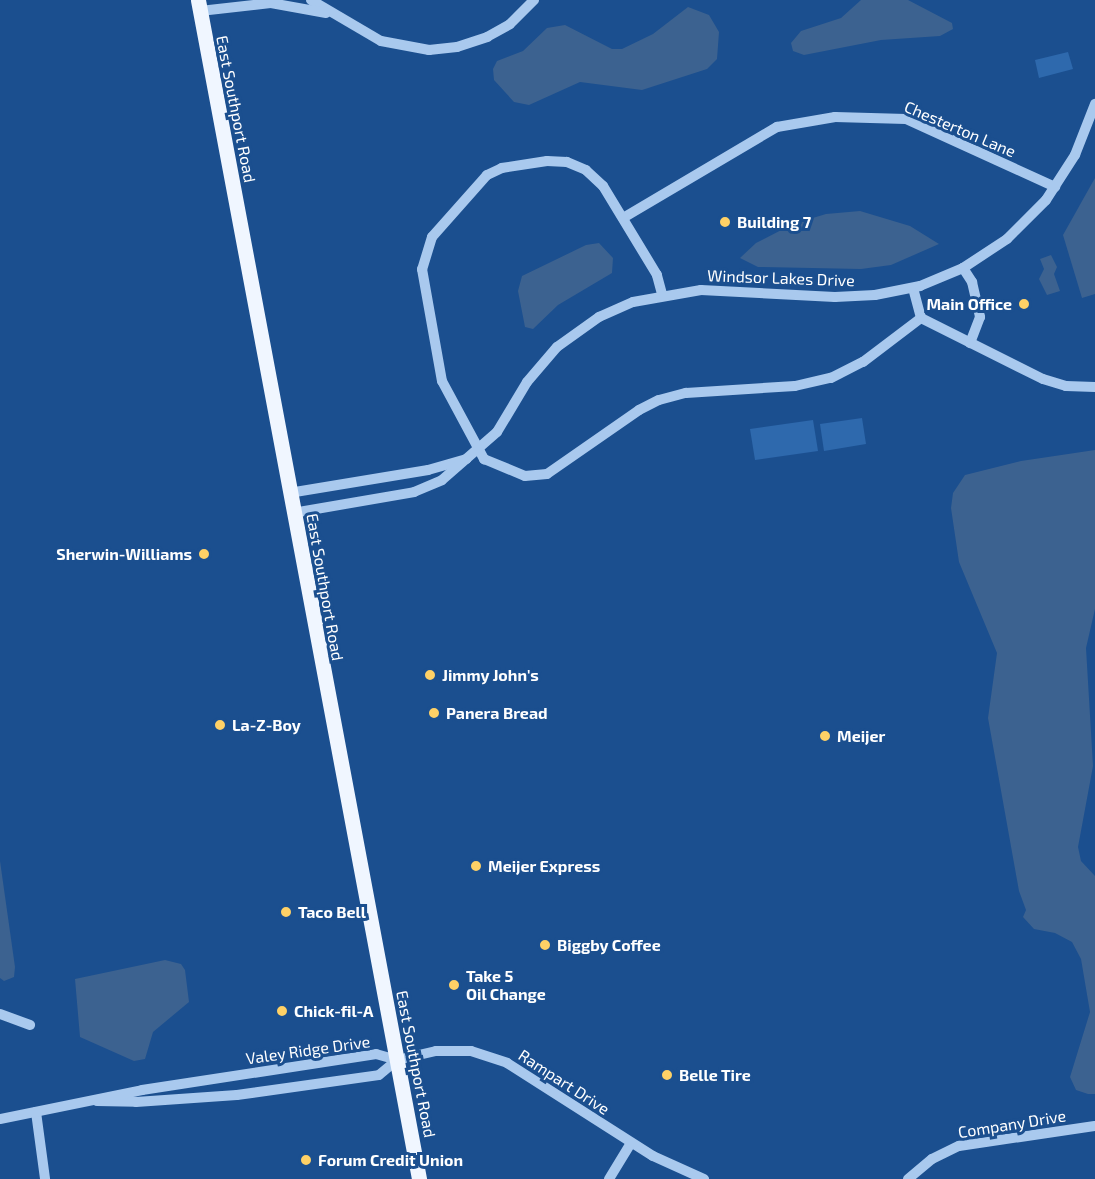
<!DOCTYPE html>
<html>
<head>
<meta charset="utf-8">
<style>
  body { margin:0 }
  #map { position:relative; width:1095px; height:1179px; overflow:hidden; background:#1b4f8f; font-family:"Exo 2",sans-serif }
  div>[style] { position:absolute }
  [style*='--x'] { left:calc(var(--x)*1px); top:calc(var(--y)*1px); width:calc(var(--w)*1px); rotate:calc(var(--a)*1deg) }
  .green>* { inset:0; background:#2e69ad }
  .water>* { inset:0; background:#3c6290 }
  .minor>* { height:10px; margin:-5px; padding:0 5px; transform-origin:5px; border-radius:5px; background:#a9c9ee }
  .major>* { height:15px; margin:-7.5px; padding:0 7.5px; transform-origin:7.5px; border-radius:7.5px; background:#f0f6ff }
  .dots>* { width:16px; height:16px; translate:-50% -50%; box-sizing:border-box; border:3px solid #1b4f8f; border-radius:50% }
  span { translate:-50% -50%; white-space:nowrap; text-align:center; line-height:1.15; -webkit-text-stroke:6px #1b4f8f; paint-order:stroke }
  .street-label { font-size:16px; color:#fff }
  .poi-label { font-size:16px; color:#fff; font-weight:700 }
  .left { translate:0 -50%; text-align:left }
  .right { translate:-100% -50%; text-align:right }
</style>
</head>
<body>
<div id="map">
  <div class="green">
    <i style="clip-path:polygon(1068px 52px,1073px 69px,1039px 78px,1035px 60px)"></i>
    <i style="clip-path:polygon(862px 418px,866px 444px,824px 451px,820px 424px)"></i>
    <i style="clip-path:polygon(813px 420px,818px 451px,755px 460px,750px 429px)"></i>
  </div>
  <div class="water">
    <i style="clip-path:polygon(861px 0,908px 0,952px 23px,953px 29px,940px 36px,881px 40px,804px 55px,793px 51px,791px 43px,801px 31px,841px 18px)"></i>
    <i style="clip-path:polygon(688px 7px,709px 15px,719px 32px,717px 59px,707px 69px,642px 90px,580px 82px,529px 105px,514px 102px,494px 80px,493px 69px,497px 61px,523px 51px,547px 28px,565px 25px,612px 49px,622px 49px,653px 34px)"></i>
    <i style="clip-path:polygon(1095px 178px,1095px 294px,1082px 298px,1063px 235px)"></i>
    <i style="clip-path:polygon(860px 211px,910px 226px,939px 244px,891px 265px,861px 269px,758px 267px,740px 258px,756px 243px,793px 224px,826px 214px)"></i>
    <i style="clip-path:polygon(599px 243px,613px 258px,612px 273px,558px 305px,533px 329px,525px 327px,518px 291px,522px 276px,586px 245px)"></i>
    <i style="clip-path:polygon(1051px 255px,1057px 267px,1054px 274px,1060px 291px,1047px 295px,1039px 279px,1044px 269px,1040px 259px)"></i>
    <i style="clip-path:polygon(1095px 450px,1095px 609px,1086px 648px,1093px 766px,1078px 847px,1081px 861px,1095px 876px,1095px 1094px,1088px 1094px,1076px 1090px,1070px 1077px,1090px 1012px,1081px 959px,1072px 942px,1055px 933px,1034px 929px,1023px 917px,1026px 910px,1019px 891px,988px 718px,997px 653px,959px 562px,951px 508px,953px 493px,965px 475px,1021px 461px)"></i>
    <i style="clip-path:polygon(0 861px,15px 967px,14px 977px,4px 981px,0 978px)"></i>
    <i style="clip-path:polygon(165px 960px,181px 964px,185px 970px,189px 1002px,153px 1032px,145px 1059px,134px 1061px,80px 1037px,75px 979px)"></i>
  </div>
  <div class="minor">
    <i style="--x:311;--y:0;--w:81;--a:30.4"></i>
    <i style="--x:381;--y:41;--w:49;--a:10.6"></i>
    <i style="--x:429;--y:50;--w:28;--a:-6"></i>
    <i style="--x:457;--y:47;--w:32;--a:-18"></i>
    <i style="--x:487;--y:37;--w:26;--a:-29"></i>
    <i style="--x:510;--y:24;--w:34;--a:-45"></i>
    <i style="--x:200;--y:11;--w:71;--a:-6.4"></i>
    <i style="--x:271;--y:3;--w:56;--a:10.3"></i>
    <i style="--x:623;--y:218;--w:179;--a:-30.6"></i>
    <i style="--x:777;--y:127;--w:59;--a:-9.8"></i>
    <i style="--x:835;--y:117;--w:71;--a:1.6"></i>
    <i style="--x:906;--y:119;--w:164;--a:24.5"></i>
    <i style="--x:963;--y:268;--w:17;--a:57"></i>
    <i style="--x:972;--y:282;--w:36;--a:77"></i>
    <i style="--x:980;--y:317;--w:28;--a:111"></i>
    <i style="--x:913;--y:288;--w:31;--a:75"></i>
    <i style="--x:662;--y:294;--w:20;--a:-105"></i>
    <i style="--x:657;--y:275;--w:104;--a:-121.2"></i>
    <i style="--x:603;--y:186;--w:23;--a:-137"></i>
    <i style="--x:586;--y:170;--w:21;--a:-157"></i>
    <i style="--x:567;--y:162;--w:20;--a:-177"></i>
    <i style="--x:547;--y:161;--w:46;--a:171.2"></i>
    <i style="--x:502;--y:168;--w:17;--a:155"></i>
    <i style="--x:487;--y:175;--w:83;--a:131.6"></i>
    <i style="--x:432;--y:237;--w:34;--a:107"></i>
    <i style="--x:422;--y:269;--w:114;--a:79.9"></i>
    <i style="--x:442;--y:381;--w:89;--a:61.7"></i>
    <i style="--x:484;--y:459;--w:44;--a:22.5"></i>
    <i style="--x:525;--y:476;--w:22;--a:-5"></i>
    <i style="--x:547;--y:474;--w:112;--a:-34.8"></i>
    <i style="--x:639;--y:410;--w:22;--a:-27"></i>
    <i style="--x:659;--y:400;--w:28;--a:-15"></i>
    <i style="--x:686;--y:393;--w:109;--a:-3.7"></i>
    <i style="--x:795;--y:386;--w:37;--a:-13"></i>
    <i style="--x:831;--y:378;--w:36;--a:-27"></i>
    <i style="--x:863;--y:362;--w:73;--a:-37.2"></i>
    <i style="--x:921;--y:318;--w:136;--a:26.6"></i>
    <i style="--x:1043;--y:379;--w:24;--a:17"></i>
    <i style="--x:1066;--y:386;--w:29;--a:2"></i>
    <i style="--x:289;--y:493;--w:141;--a:-9.4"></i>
    <i style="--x:428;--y:470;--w:40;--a:-16"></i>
    <i style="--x:293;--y:513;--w:123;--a:-9.8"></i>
    <i style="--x:414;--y:492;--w:30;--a:-23"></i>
    <i style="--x:442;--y:480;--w:73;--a:-41.1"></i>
    <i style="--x:497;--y:432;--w:58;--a:-59"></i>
    <i style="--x:527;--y:382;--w:46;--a:-49.4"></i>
    <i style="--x:557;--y:347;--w:52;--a:-35.5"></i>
    <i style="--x:599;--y:317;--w:37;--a:-24"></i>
    <i style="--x:633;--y:302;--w:69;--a:-10"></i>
    <i style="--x:701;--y:290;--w:134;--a:3"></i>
    <i style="--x:835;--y:297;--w:40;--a:-2.9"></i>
    <i style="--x:875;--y:295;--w:46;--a:-11.3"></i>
    <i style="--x:920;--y:286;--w:47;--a:-22.7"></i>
    <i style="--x:963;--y:268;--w:53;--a:-33.4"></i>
    <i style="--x:1007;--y:239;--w:55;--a:-45"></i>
    <i style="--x:1046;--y:200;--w:54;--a:-57.2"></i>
    <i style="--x:1075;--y:155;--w:55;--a:-68.6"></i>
    <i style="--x:0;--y:1014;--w:32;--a:20"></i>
    <i style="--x:97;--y:1101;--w:39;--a:1"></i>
    <i style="--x:136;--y:1102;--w:101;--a:-4"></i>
    <i style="--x:237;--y:1095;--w:143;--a:-8"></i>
    <i style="--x:379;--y:1075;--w:23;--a:-40"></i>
    <i style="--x:397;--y:1060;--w:40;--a:-13"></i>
    <i style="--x:436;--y:1051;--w:35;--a:0"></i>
    <i style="--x:471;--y:1051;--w:38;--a:18"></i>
    <i style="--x:507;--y:1063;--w:173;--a:32.5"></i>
    <i style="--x:653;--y:1156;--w:56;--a:24.3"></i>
    <i style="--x:36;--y:1112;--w:68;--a:82.3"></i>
    <i style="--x:0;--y:1119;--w:145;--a:-11.5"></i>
    <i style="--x:142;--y:1090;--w:237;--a:-8.7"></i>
    <i style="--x:376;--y:1054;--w:22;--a:16"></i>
    <i style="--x:609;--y:1179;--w:42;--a:-58.6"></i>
    <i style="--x:908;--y:1179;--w:31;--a:-40"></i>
    <i style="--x:932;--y:1159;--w:30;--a:-26"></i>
    <i style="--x:959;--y:1146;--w:137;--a:-8.4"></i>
  </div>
  <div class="major">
    <i style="--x:198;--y:0;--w:1200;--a:79.38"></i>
  </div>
  <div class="dots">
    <i style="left:725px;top:222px;background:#ffd166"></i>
    <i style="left:1024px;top:304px;background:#ffd166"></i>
    <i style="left:204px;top:554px;background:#ffd166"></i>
    <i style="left:430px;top:675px;background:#ffd166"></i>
    <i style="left:434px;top:713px;background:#ffd166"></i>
    <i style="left:220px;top:725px;background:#ffd166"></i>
    <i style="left:825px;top:736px;background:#ffd166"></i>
    <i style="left:476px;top:866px;background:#ffd166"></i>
    <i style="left:286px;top:912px;background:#ffd166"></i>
    <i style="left:545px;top:945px;background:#ffd166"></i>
    <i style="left:454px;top:985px;background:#ffd166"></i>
    <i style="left:282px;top:1011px;background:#ffd166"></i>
    <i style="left:667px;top:1075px;background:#ffd166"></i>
    <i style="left:306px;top:1160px;background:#ffd166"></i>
  </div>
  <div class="street-label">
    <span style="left:236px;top:109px;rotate:79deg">East Southport Road</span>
    <span style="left:960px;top:129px;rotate:23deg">Chesterton Lane</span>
    <span style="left:781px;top:278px;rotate:2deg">Windsor Lakes Drive</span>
    <span style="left:325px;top:587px;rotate:80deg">East Southport Road</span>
    <span style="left:308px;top:1050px;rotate:-8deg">Valey Ridge Drive</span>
    <span style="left:416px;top:1064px;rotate:79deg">East Southport Road</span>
    <span style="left:564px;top:1082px;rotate:33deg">Rampart Drive</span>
    <span style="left:1012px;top:1124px;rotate:-9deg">Company Drive</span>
  </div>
  <div class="poi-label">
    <span class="left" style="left:737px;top:222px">Building 7</span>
    <span class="right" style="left:1012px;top:304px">Main Office</span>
    <span class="right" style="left:192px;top:554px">Sherwin-Williams</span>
    <span class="left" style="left:442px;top:675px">Jimmy John's</span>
    <span class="left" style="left:446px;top:713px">Panera Bread</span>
    <span class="left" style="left:232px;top:725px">La-Z-Boy</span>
    <span class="left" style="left:837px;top:736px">Meijer</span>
    <span class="left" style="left:488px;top:866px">Meijer Express</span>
    <span class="left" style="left:298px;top:912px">Taco Bell</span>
    <span class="left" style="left:557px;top:945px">Biggby Coffee</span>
    <span class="left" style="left:466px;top:985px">Take 5<br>Oil Change</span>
    <span class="left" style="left:294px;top:1011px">Chick-fil-A</span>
    <span class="left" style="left:679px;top:1075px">Belle Tire</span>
    <span class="left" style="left:318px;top:1160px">Forum Credit Union</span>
  </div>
</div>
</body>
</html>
